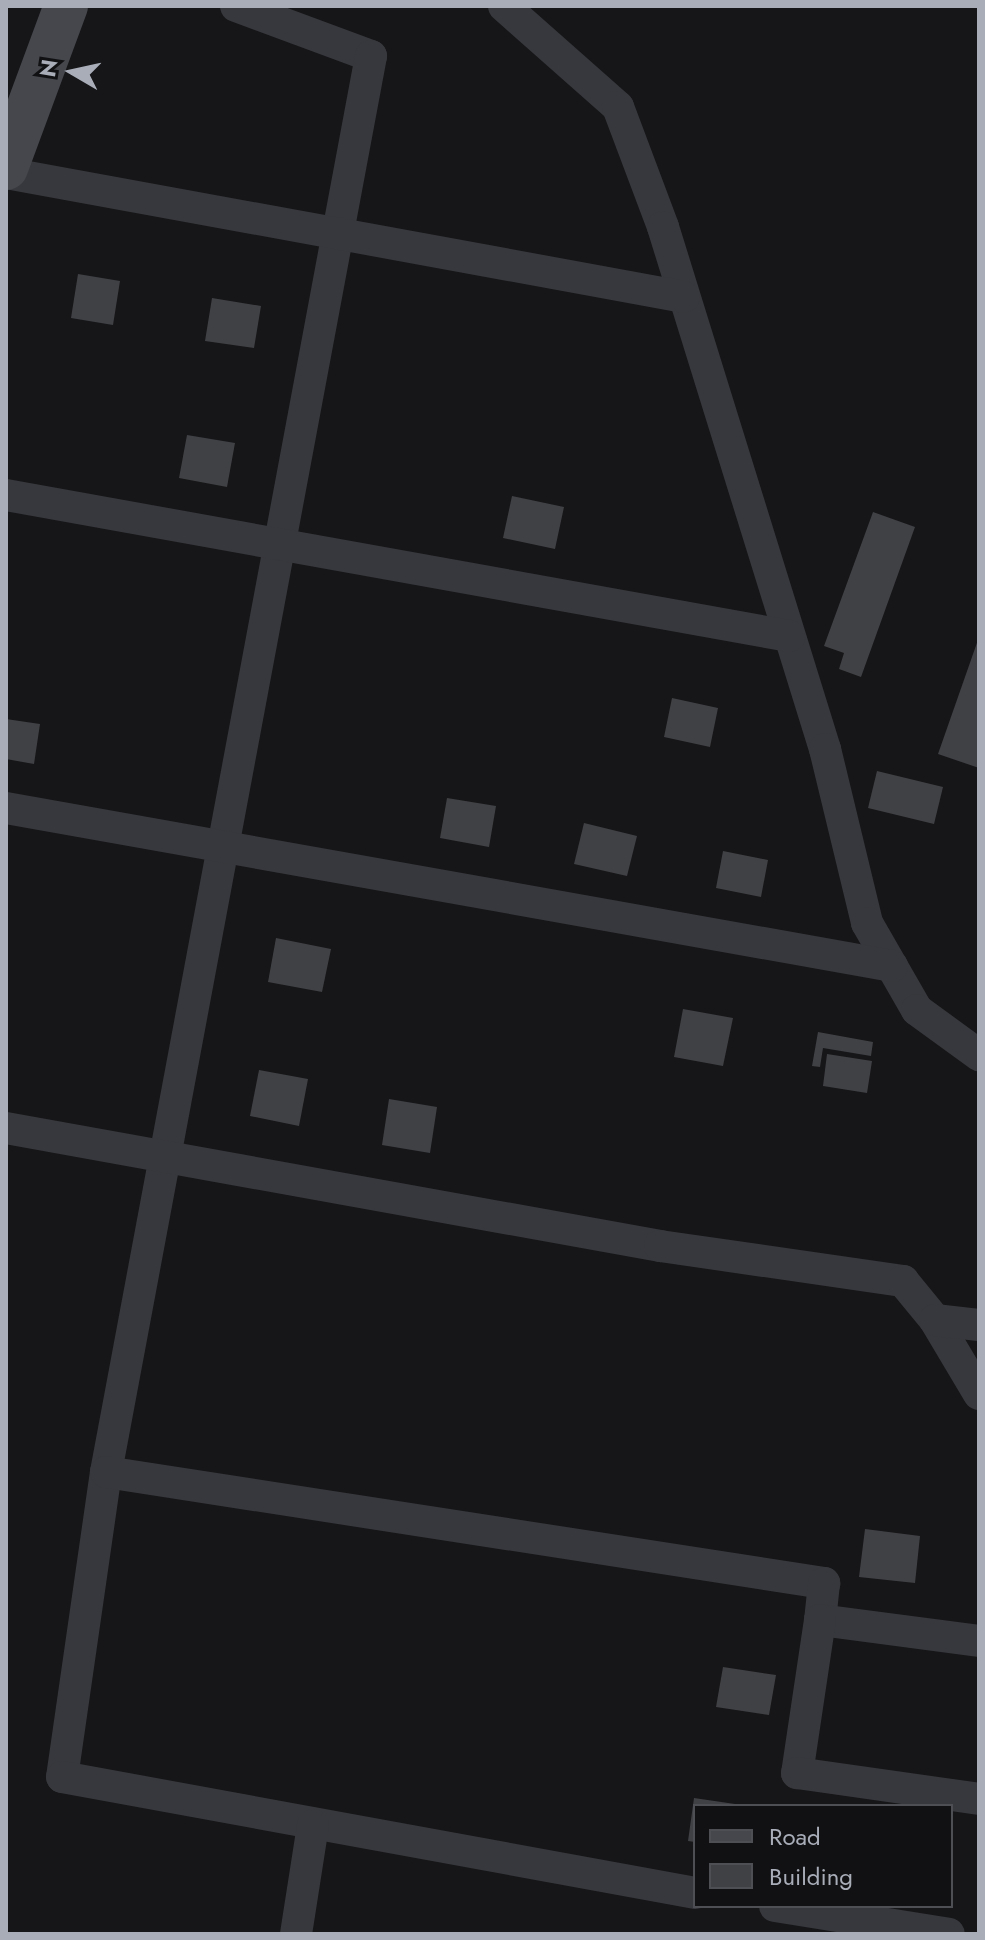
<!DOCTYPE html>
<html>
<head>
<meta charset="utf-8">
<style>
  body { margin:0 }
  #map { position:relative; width:985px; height:1940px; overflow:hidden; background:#161618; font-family:Jost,sans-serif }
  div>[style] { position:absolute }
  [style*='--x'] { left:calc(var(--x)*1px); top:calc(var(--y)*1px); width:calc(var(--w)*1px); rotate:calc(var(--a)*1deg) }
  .building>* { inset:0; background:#404145 }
  .street>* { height:32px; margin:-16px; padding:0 16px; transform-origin:16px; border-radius:16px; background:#37383d }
  .secondary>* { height:44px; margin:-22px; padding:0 22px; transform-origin:22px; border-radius:22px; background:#45474d }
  span { translate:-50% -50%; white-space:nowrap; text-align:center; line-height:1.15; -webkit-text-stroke:8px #111113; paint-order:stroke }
  .frame { position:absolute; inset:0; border:8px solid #a8adb8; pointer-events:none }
  .legend { position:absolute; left:693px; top:1804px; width:260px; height:104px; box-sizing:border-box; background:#111113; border:2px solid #4d4f55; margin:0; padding:10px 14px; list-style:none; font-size:24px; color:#a8adb8 }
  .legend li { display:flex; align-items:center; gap:16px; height:40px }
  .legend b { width:40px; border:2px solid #4d4f55 }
  .north { position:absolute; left:32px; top:32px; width:80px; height:80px; -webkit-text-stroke:6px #111113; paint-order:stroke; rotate:279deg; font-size:22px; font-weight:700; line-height:32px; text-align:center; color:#a8adb8 }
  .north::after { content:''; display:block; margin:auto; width:28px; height:36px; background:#a8adb8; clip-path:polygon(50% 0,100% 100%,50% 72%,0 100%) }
</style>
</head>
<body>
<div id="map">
  <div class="building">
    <i style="clip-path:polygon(78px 274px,120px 281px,113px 325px,71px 318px)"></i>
    <i style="clip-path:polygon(212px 298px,261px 306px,254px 348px,205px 341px)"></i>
    <i style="clip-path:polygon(187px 435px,235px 443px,227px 487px,179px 478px)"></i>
    <i style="clip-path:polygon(512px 496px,564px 507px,555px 549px,503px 538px)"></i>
    <i style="clip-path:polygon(873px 512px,915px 527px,861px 677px,839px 669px,844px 653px,824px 646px)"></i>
    <i style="clip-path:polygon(979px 637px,979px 768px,938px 754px)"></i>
    <i style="clip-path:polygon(672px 698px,718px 708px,710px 747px,664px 737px)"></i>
    <i style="clip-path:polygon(6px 719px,40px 724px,34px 764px,6px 759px)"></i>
    <i style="clip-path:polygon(877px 771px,943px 787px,934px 824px,868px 808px)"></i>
    <i style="clip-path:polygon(447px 798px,496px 806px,489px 847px,440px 838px)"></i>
    <i style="clip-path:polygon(584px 823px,637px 836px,627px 876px,574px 864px)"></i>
    <i style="clip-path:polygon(723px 851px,768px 860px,761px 897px,716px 888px)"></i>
    <i style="clip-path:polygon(276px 938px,331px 949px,322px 992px,268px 982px)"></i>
    <i style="clip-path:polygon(683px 1009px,733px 1018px,723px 1066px,674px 1057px)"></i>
    <i style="clip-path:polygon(818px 1032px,873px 1042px,871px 1056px,823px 1048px,820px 1067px,812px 1066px)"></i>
    <i style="clip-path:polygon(827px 1054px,872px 1061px,867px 1093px,823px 1086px)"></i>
    <i style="clip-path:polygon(259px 1070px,308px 1079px,299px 1126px,250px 1116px)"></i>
    <i style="clip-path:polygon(389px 1099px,437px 1107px,430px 1153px,382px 1145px)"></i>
    <i style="clip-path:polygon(865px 1529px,920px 1536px,915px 1583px,859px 1577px)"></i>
    <i style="clip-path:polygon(723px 1667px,776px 1675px,769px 1715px,716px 1707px)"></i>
    <i style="clip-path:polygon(694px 1798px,735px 1804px,695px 1806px,695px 1842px,688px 1841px)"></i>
  </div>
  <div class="street">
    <i style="--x:236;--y:6;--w:144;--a:20.3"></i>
    <i style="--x:371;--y:56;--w:1441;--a:100.6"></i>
    <i style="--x:106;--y:1472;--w:308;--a:98.2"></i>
    <i style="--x:62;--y:1777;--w:644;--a:10.38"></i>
    <i style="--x:504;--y:6;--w:152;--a:41.5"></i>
    <i style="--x:618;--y:107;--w:128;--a:69.4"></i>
    <i style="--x:663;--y:227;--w:547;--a:72.76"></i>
    <i style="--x:825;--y:749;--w:179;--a:76.4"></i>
    <i style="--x:867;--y:923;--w:100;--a:60.1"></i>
    <i style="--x:917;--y:1010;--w:77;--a:36"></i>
    <i style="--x:6;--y:173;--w:689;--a:10.36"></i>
    <i style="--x:6;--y:495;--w:796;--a:10.21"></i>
    <i style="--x:6;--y:808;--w:900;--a:10.11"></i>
    <i style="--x:6;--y:1128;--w:665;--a:10.23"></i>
    <i style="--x:660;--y:1246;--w:246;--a:8.2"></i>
    <i style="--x:903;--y:1281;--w:50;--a:50.6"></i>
    <i style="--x:935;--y:1320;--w:86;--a:59.3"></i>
    <i style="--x:935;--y:1320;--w:44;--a:6.5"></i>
    <i style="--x:106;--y:1472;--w:727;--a:8.79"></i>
    <i style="--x:824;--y:1583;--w:37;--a:96"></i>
    <i style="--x:820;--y:1620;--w:160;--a:7.5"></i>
    <i style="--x:820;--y:1620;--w:155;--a:98.5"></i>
    <i style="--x:797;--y:1773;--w:184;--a:8.1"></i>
    <i style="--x:775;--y:1906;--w:176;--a:9.1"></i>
    <i style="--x:296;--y:1934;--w:110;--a:-81.1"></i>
  </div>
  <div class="secondary">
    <i style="--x:6;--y:168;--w:173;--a:-69.7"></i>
  </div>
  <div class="frame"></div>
  <ul class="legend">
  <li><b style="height:10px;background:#45474d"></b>Road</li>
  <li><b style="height:22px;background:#404145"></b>Building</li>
  </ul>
  <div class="north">N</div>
</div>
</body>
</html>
